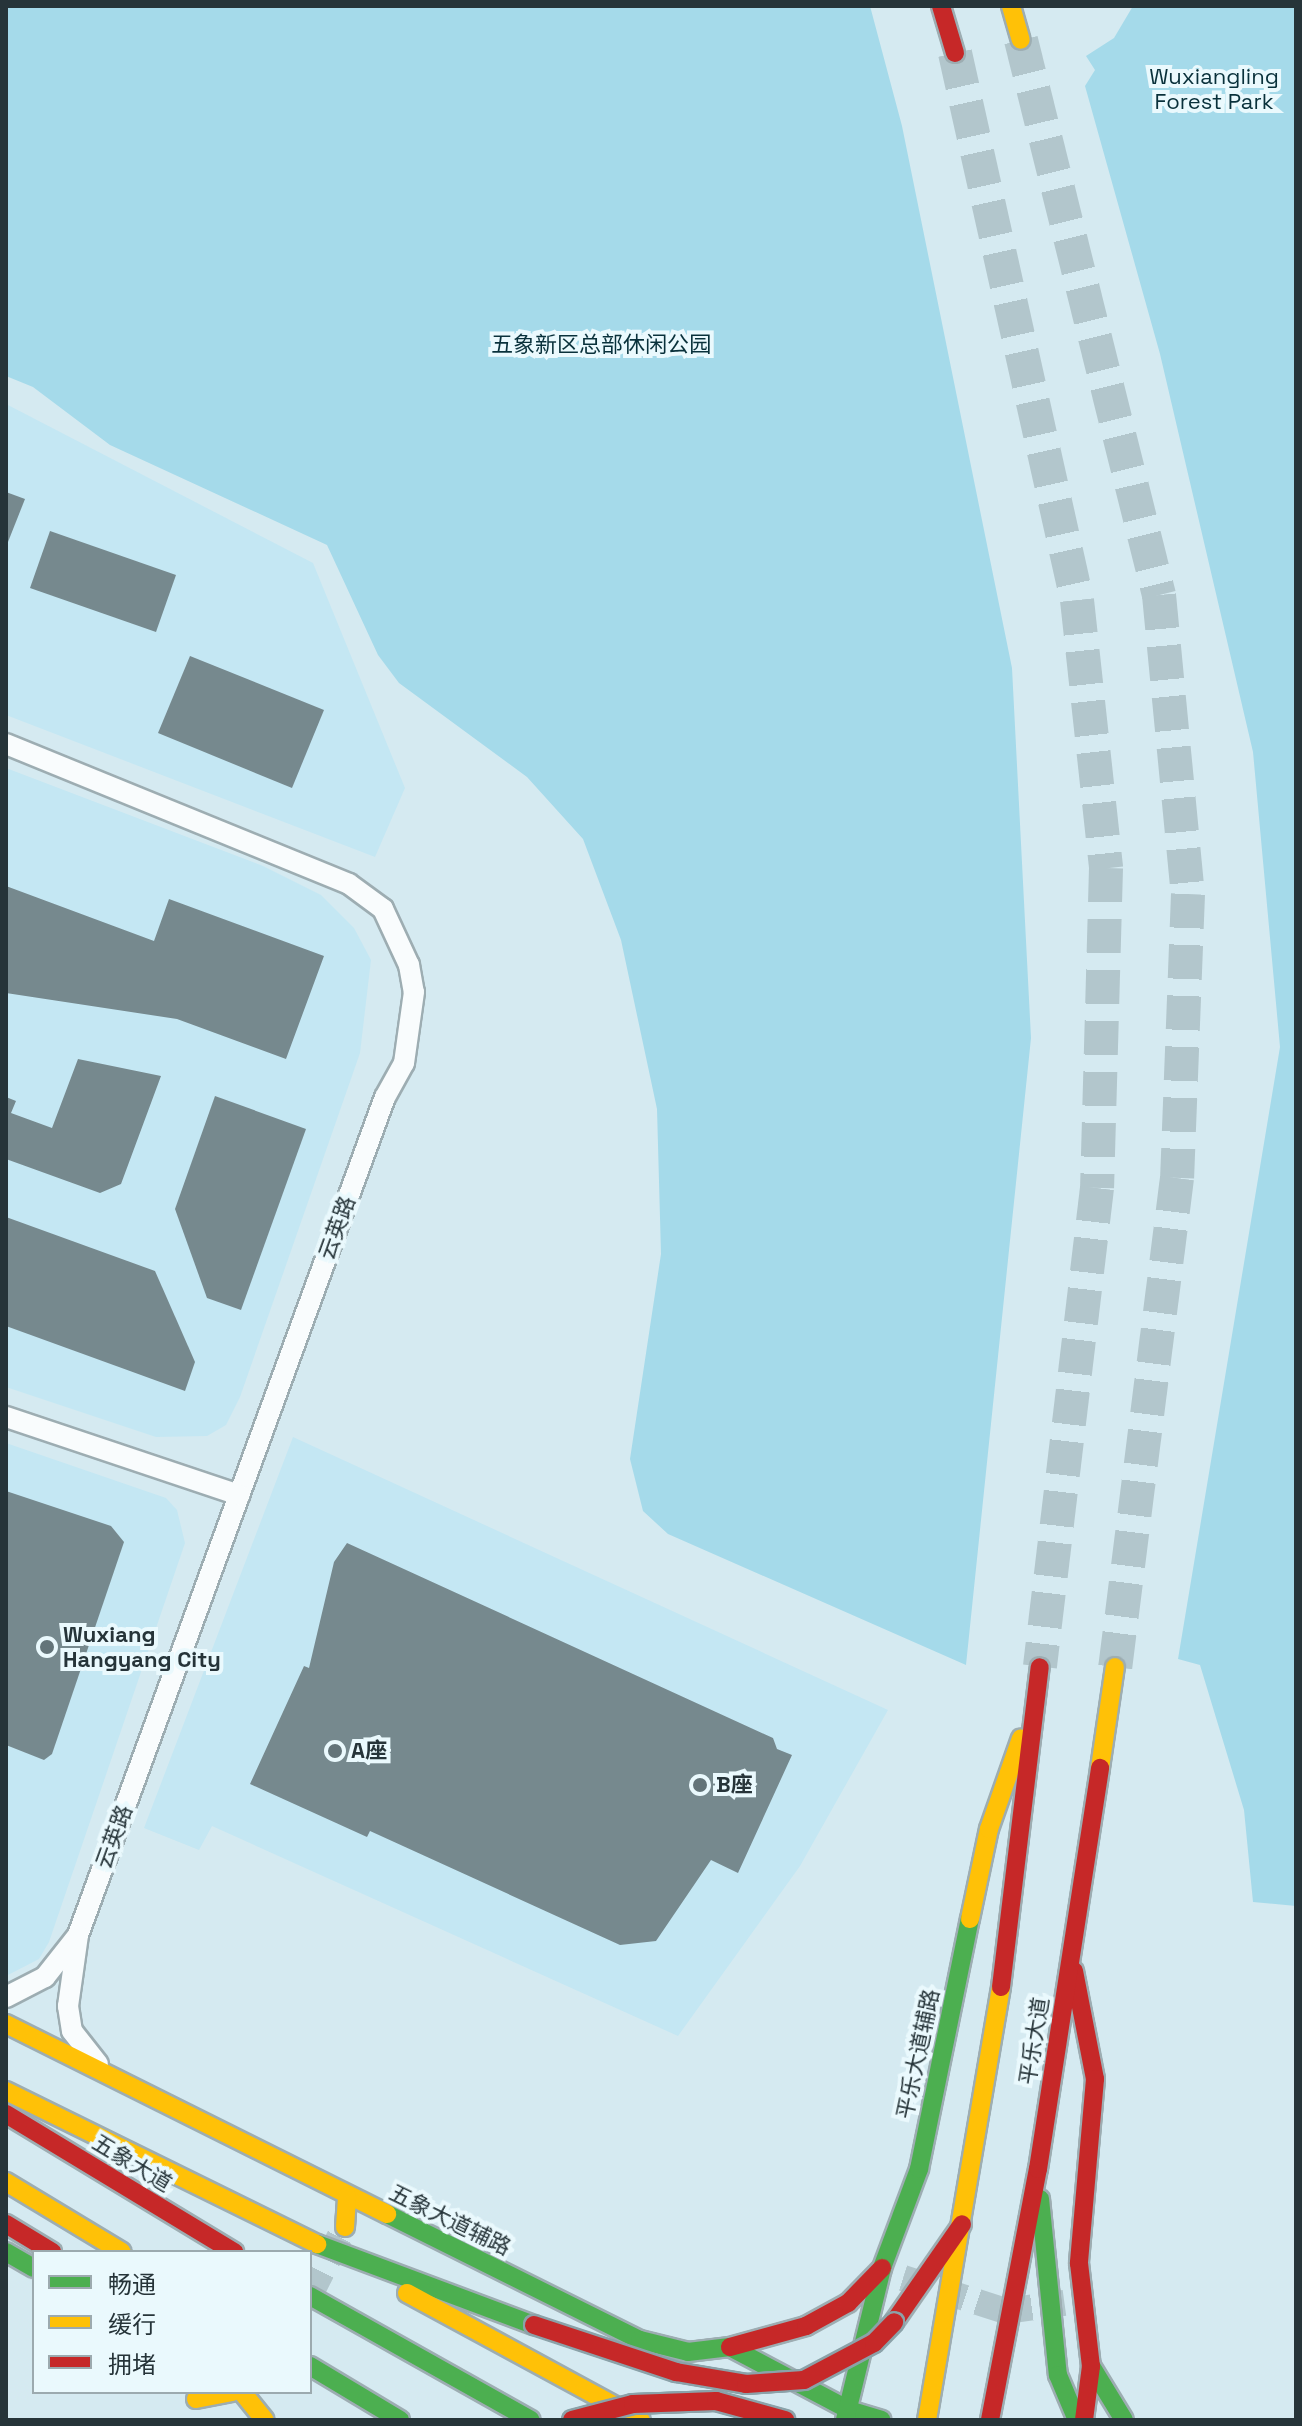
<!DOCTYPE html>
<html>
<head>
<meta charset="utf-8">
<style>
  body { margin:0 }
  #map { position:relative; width:1302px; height:2426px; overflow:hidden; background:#d5eaf1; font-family:"Space Grotesk","Noto Sans SC",sans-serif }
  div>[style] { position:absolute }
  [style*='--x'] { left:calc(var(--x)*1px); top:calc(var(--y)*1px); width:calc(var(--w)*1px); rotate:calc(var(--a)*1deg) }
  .built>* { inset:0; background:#c4e7f3 }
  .green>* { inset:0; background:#a5daea }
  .building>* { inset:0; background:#76898e }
  .secondary-tunnel>* { height:26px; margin-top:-13px; transform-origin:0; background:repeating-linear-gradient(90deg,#b2c6cc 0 26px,transparent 0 39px) }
  .highway-tunnel>* { height:34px; margin-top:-17px; transform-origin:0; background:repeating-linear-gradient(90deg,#b2c6cc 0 34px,transparent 0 51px) }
  .roads { filter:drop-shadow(2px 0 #9dadb2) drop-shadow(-2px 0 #9dadb2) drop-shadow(0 2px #9dadb2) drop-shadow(0 -2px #9dadb2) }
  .street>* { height:20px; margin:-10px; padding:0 10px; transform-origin:10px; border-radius:10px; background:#f9fcfd }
  .fast>* { height:18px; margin:-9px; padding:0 9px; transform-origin:9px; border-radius:9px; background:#4caf50 }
  .slow>* { height:18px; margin:-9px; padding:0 9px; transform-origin:9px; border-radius:9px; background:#ffc107 }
  .jam>* { height:18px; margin:-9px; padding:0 9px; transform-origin:9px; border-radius:9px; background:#c62828 }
  .bridges { filter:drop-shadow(2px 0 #8ba2a9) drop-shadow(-2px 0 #8ba2a9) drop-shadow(0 2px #8ba2a9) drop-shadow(0 -2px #8ba2a9) }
  .jam-bridge>* { height:18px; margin:-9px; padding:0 9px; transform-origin:9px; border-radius:9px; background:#c62828 }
  .dots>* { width:22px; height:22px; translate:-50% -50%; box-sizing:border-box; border:4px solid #eaf9fd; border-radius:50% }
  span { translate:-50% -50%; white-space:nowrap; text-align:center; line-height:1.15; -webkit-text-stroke:8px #eaf9fd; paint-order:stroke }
  .park-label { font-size:22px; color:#09313b }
  .street-label { font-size:22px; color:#263439 }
  .poi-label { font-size:22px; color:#263439; font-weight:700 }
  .left { translate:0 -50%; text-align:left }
  .frame { position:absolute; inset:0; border:8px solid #263439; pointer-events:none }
  .legend { position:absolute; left:32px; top:2250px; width:280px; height:144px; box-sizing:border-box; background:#eaf9fd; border:2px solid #9caaaf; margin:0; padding:10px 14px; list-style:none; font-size:24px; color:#263439 }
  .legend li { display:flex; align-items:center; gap:16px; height:40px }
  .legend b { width:40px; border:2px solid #9caaaf }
</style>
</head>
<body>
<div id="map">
  <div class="built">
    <i style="clip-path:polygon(6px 404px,313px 563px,405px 788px,375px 857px,6px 715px)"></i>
    <i style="clip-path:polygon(6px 768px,263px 866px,321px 895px,354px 928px,371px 960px,360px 1053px,240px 1397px,226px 1425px,207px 1436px,156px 1437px,6px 1387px)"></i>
    <i style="clip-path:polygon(293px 1437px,888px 1710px,800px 1866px,678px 2036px,212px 1826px,199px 1850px,144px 1828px)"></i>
    <i style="clip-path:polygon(6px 1443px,166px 1498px,177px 1510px,185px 1543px,49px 1942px,39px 1959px,6px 1976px)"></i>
  </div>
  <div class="green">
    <i style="clip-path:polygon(6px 6px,870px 6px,902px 126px,1012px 668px,1031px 1038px,966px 1665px,668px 1534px,643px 1511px,630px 1459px,661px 1254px,657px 1109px,621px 940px,583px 839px,527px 777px,399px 683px,378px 655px,327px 545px,110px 445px,33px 387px,6px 376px)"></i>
    <i style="clip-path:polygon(1133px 6px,1296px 6px,1296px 1906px,1253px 1902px,1244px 1810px,1200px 1665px,1178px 1659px,1280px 1047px,1253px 752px,1160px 354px,1085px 86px,1095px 70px,1086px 56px,1114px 38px)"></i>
  </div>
  <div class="building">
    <i style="clip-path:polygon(6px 492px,25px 499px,6px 547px)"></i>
    <i style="clip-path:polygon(50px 531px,176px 575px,156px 632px,30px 588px)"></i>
    <i style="clip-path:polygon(190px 656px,324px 710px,292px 788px,158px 733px)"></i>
    <i style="clip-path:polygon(6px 886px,154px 941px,169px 899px,324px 956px,286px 1059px,177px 1019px,6px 993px)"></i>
    <i style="clip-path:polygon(78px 1059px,161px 1076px,121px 1184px,100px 1193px,6px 1159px,6px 1097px,16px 1101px,11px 1113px,52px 1128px)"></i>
    <i style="clip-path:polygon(215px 1096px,306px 1129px,241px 1310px,207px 1298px,175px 1209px)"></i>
    <i style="clip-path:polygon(6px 1217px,155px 1271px,195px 1362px,185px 1391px,6px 1326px)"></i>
    <i style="clip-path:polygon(6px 1491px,111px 1526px,124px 1542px,52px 1754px,44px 1760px,6px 1745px)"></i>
    <i style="clip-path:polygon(347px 1543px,773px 1738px,777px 1749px,792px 1755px,738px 1873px,711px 1860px,656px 1941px,620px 1945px,370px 1831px,367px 1837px,250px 1784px,304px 1666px,309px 1668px,334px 1562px)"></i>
  </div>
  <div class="secondary-tunnel">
    <i style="--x:903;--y:2278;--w:108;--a:17.8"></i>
    <i style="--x:1006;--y:2311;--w:59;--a:-7.9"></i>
    <i style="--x:310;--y:2295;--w:68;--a:-63.1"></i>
  </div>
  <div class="highway-tunnel">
    <i style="--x:1021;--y:40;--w:572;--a:76.04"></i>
    <i style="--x:1159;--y:595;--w:300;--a:84.5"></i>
    <i style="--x:1188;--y:894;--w:284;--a:92.2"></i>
    <i style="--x:1177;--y:1178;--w:493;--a:97.2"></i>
    <i style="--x:955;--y:53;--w:560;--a:77.43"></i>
    <i style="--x:1077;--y:600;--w:270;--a:83.8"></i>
    <i style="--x:1106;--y:868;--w:320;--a:91.6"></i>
    <i style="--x:1097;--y:1188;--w:482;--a:96.8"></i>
  </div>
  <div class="roads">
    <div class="street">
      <i style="--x:6;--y:744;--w:370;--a:22.2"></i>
      <i style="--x:349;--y:884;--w:42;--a:36.3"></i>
      <i style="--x:383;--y:909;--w:62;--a:65.1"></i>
      <i style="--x:409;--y:965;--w:27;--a:80"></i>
      <i style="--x:414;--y:992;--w:72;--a:98"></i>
      <i style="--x:404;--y:1063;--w:39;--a:119"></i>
      <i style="--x:385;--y:1097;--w:892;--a:110.12"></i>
      <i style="--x:78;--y:1935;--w:72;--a:98"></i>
      <i style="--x:68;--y:2006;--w:25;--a:81"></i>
      <i style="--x:72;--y:2031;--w:42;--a:51.8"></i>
      <i style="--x:6;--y:1417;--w:246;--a:18.5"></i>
      <i style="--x:6;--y:1997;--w:44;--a:-27.1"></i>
      <i style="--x:45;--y:1977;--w:53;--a:-51.8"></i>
    </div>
    <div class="fast">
      <i style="--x:1040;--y:2199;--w:177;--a:84.2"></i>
      <i style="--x:1058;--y:2375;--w:49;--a:67.1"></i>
      <i style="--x:387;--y:2214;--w:283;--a:26.5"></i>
      <i style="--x:640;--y:2340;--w:49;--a:14"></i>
      <i style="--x:688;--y:2352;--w:42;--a:-6.8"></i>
      <i style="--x:730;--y:2347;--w:135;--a:27.9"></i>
      <i style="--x:849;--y:2410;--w:34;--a:17"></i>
      <i style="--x:317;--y:2244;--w:232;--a:20.5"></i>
      <i style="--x:6;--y:2252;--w:32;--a:30"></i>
      <i style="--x:310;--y:2296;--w:253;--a:29.3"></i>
      <i style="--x:310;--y:2366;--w:105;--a:31"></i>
      <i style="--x:1091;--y:2366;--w:63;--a:58.6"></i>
      <i style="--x:845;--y:2420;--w:156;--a:-76.3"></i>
      <i style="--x:882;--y:2268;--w:106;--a:-69.5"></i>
      <i style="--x:919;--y:2169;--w:255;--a:-78.5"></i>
    </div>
    <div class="slow">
      <i style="--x:1011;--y:6;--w:35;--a:74"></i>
      <i style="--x:1100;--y:1768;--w:102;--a:-81.6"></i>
      <i style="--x:970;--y:1919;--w:92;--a:-78.1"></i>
      <i style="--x:989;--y:1829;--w:96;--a:-70.6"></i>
      <i style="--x:6;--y:2024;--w:426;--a:26.5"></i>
      <i style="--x:6;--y:2091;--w:347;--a:26.2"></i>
      <i style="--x:6;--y:2182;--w:135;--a:31.1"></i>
      <i style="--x:345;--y:2227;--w:31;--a:-86"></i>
      <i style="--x:407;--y:2293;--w:266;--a:28.5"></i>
      <i style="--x:242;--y:2392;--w:36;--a:51"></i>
      <i style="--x:196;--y:2399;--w:37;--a:-11"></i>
      <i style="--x:927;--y:2420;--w:439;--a:-80.3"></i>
    </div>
    <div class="jam">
      <i style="--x:941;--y:6;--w:49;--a:73.4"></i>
      <i style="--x:1074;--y:1971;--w:110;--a:79"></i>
      <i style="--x:1095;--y:2079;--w:185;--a:95"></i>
      <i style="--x:1079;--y:2263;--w:104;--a:83.4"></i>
      <i style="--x:1091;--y:2366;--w:54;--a:97.4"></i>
      <i style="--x:1001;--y:1987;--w:322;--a:-83.1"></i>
      <i style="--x:6;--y:2114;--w:267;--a:31.2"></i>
      <i style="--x:6;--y:2224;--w:54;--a:31.3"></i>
      <i style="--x:894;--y:2322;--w:119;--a:-55.2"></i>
      <i style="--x:730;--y:2347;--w:79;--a:-15.4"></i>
      <i style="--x:806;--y:2326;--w:48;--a:-28.7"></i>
      <i style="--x:848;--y:2303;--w:49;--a:-45.8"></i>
      <i style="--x:990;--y:2420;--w:256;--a:-79.2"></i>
      <i style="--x:1038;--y:2169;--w:406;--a:-81.2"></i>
    </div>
  </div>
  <div class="bridges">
    <div class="jam-bridge">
      <i style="--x:534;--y:2325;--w:150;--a:18.3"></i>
      <i style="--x:676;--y:2372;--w:71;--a:9.7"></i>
      <i style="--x:746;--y:2384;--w:58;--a:-3.9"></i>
      <i style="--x:804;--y:2380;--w:79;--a:-27.9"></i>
      <i style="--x:874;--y:2343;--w:29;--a:-46"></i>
      <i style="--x:572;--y:2420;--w:63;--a:-14.7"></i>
      <i style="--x:633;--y:2404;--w:83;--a:-2.1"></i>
      <i style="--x:716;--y:2401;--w:72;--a:15.4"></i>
    </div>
  </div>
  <div class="dots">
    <i style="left:47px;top:1647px;background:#637479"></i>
    <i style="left:335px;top:1751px;background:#637479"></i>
    <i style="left:700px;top:1785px;background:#637479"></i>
  </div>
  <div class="park-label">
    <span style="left:1214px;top:89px">Wuxiangling<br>Forest Park</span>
    <span style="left:601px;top:345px">五象新区总部休闲公园</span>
  </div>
  <div class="street-label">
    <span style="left:337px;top:1228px;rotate:-70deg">云英路</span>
    <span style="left:114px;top:1837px;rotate:-70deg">云英路</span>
    <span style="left:1034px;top:2041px;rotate:-81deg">平乐大道</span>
    <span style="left:918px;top:2054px;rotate:-78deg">平乐大道辅路</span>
    <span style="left:132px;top:2163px;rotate:31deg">五象大道</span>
    <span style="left:450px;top:2220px;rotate:26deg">五象大道辅路</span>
  </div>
  <div class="poi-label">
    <span class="left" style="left:63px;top:1647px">Wuxiang<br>Hangyang City</span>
    <span class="left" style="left:351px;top:1751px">A座</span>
    <span class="left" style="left:716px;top:1785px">B座</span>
  </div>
  <div class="frame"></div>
  <ul class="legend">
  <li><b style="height:10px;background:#4caf50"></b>畅通</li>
  <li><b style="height:10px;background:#ffc107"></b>缓行</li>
  <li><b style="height:10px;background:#c62828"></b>拥堵</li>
  </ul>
</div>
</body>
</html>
